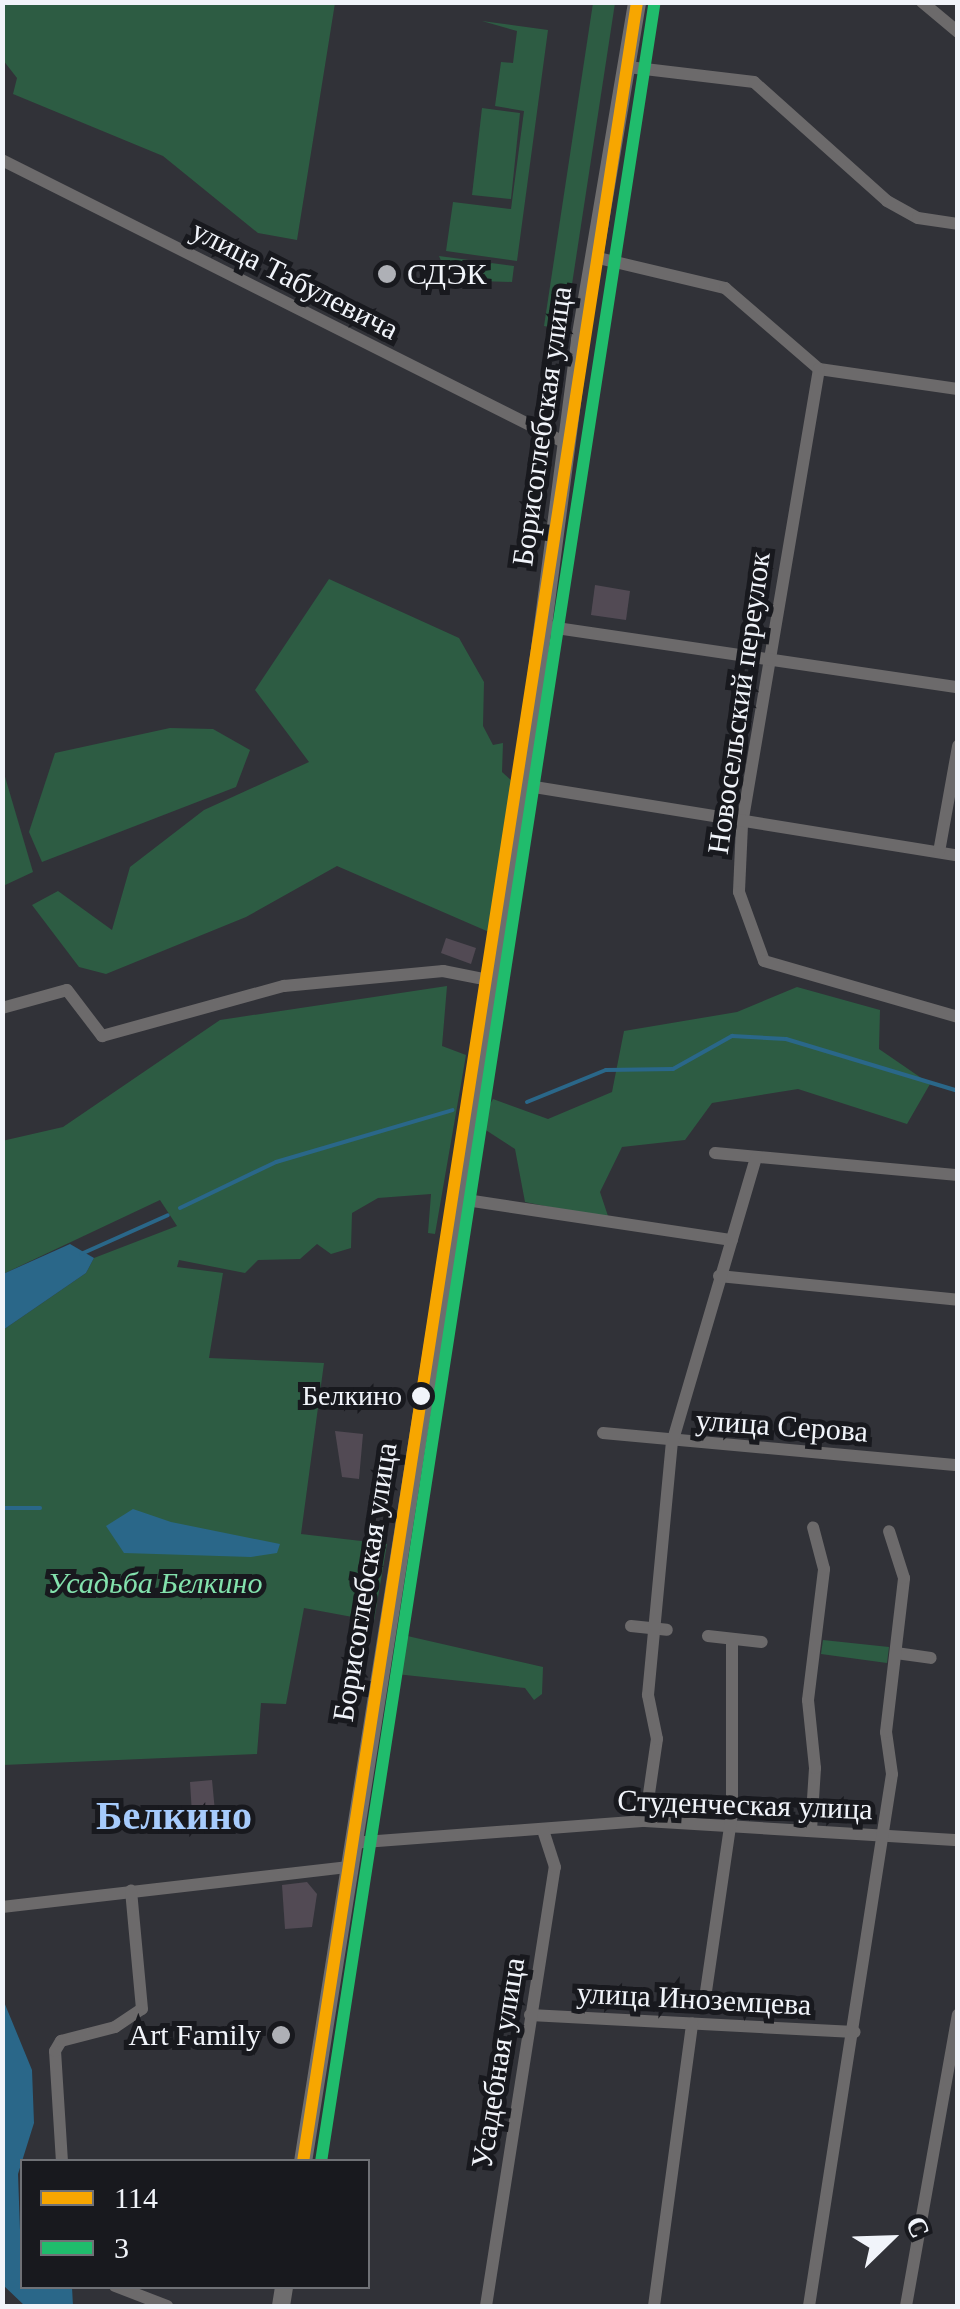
<!DOCTYPE html>
<html>
<head>
<meta charset="utf-8">
<style>
  body { margin:0 }
  #map { position:relative; width:960px; height:2309px; overflow:hidden; background:#313238; font-family:"Times New Roman",serif }
  div>[style] { position:absolute }
  [style*='--x'] { left:calc(var(--x)*1px); top:calc(var(--y)*1px); width:calc(var(--w)*1px); rotate:calc(var(--a)*1deg) }
  .green>* { inset:0; background:#2d5c43 }
  .water>* { inset:0; background:#2a6789 }
  .stream>* { height:4px; margin:-2px; padding:0 2px; transform-origin:2px; border-radius:2px; background:#2a6789 }
  .building>* { inset:0; background:#524a54 }
  .street>* { height:12px; margin:-6px; padding:0 6px; transform-origin:6px; border-radius:6px; background:#6c6a6b }
  .secondary>* { height:18px; margin:-9px; padding:0 9px; transform-origin:9px; border-radius:9px; background:#6e6d6e }
  .bus-1>* { height:12px; margin:-6px; padding:0 6px; transform-origin:6px; border-radius:6px; background:#f7a600 }
  .bus-2>* { height:12px; margin:-6px; padding:0 6px; transform-origin:6px; border-radius:6px; background:#20bc6c }
  .dots>* { width:28px; height:28px; translate:-50% -50%; box-sizing:border-box; border:5px solid #18191e; border-radius:50% }
  span { translate:-50% -50%; white-space:nowrap; text-align:center; line-height:1.15; -webkit-text-stroke:10px #18191e; paint-order:stroke }
  .bus-label { font-size:28px; color:#f1f4fa }
  .right { translate:-100% -50%; text-align:right }
  .poi-label { font-size:30px; color:#f1f4fa }
  .left { translate:0 -50%; text-align:left }
  .street-label { font-size:30px; color:#f1f4fa }
  .park-label { font-size:30px; color:#83e2ad; font-style:italic }
  .district-label { font-size:40px; color:#a6cbfc; font-weight:700 }
  .frame { position:absolute; inset:0; border:5px solid #f1f4fa; pointer-events:none }
  .legend { position:absolute; left:20px; top:2159px; width:350px; height:130px; box-sizing:border-box; background:#18191e; border:2px solid #6f7176; margin:0; padding:12px 18px; list-style:none; font-size:30px; color:#f1f4fa }
  .legend li { display:flex; align-items:center; gap:20px; height:50px }
  .legend b { width:50px; border:2px solid #6f7176 }
  .north { position:absolute; left:840px; top:2189px; width:100px; height:100px; -webkit-text-stroke:8px #18191e; paint-order:stroke; rotate:67deg; font-size:28px; font-weight:700; line-height:40px; text-align:center; color:#f1f4fa }
  .north::after { content:''; display:block; margin:auto; width:35px; height:45px; background:#f1f4fa; clip-path:polygon(50% 0,100% 100%,50% 72%,0 100%) }
</style>
</head>
<body>
<div id="map">
  <div class="green">
    <i style="clip-path:polygon(2px 3px,335px 3px,297px 240px,258px 233px,163px 156px,13px 94px,17px 78px,3px 60px)"></i>
    <i style="clip-path:polygon(593px 3px,615px 3px,565px 330px,544px 326px)"></i>
    <i style="clip-path:polygon(482px 21px,548px 30px,517px 261px,446px 251px,453px 202px,511px 209px,524px 111px,495px 106px,501px 62px,513px 63px,517px 31px)"></i>
    <i style="clip-path:polygon(482px 108px,520px 113px,511px 199px,472px 195px)"></i>
    <i style="clip-path:polygon(439px 256px,514px 266px,512px 282px,449px 280px)"></i>
    <i style="clip-path:polygon(329px 579px,459px 638px,484px 682px,483px 726px,493px 745px,503px 743px,502px 772px,514px 783px,489px 932px,337px 866px,246px 917px,106px 974px,79px 967px,32px 905px,58px 891px,112px 930px,130px 867px,204px 810px,309px 762px,255px 690px)"></i>
    <i style="clip-path:polygon(170px 728px,213px 729px,250px 750px,236px 787px,42px 862px,29px 832px,55px 753px)"></i>
    <i style="clip-path:polygon(3px 770px,33px 872px,3px 886px,2px 886px)"></i>
    <i style="clip-path:polygon(447px 986px,442px 1046px,466px 1055px,435px 1234px,428px 1233px,431px 1194px,378px 1198px,352px 1213px,351px 1248px,331px 1254px,317px 1244px,300px 1259px,258px 1260px,245px 1273px,179px 1260px,177px 1267px,223px 1273px,209px 1358px,324px 1363px,301px 1534px,387px 1544px,374px 1621px,304px 1608px,286px 1704px,261px 1703px,257px 1754px,3px 1765px,3px 1330px,86px 1273px,94px 1258px,177px 1226px,160px 1200px,3px 1274px,2px 1141px,63px 1127px,220px 1020px)"></i>
    <i style="clip-path:polygon(797px 987px,880px 1010px,879px 1049px,930px 1084px,907px 1124px,798px 1089px,712px 1103px,685px 1140px,622px 1147px,600px 1192px,609px 1219px,525px 1202px,515px 1149px,478px 1125px,493px 1099px,548px 1119px,612px 1092px,624px 1031px,737px 1012px)"></i>
    <i style="clip-path:polygon(403px 1635px,543px 1667px,542px 1694px,534px 1700px,525px 1688px,396px 1674px)"></i>
    <i style="clip-path:polygon(823px 1640px,889px 1647px,887px 1663px,821px 1654px)"></i>
  </div>
  <div class="water">
    <i style="clip-path:polygon(70px 1244px,94px 1258px,86px 1273px,3px 1330px,3px 1274px)"></i>
    <i style="clip-path:polygon(133px 1509px,171px 1522px,280px 1544px,277px 1553px,251px 1557px,124px 1553px,106px 1526px)"></i>
    <i style="clip-path:polygon(2px 1997px,32px 2070px,34px 2123px,18px 2174px,22px 2286px,72px 2287px,73px 2306px,25px 2306px,3px 2285px)"></i>
  </div>
  <div class="stream">
    <i style="--x:527;--y:1102;--w:85;--a:-22.1"></i>
    <i style="--x:606;--y:1070;--w:67;--a:-0.9"></i>
    <i style="--x:673;--y:1069;--w:68;--a:-29.2"></i>
    <i style="--x:732;--y:1036;--w:54;--a:3.2"></i>
    <i style="--x:786;--y:1039;--w:180;--a:16.8"></i>
    <i style="--x:180;--y:1208;--w:106;--a:-25.6"></i>
    <i style="--x:276;--y:1162;--w:184;--a:-16.4"></i>
    <i style="--x:81;--y:1254;--w:95;--a:-24.1"></i>
    <i style="--x:2;--y:1508;--w:38;--a:0"></i>
  </div>
  <div class="building">
    <i style="clip-path:polygon(595px 585px,630px 591px,626px 620px,591px 615px)"></i>
    <i style="clip-path:polygon(446px 938px,476px 948px,471px 964px,441px 953px)"></i>
    <i style="clip-path:polygon(335px 1431px,363px 1434px,359px 1479px,342px 1477px)"></i>
    <i style="clip-path:polygon(212px 1780px,215px 1812px,192px 1814px,190px 1782px)"></i>
    <i style="clip-path:polygon(307px 1882px,317px 1894px,312px 1927px,285px 1929px,282px 1885px)"></i>
  </div>
  <div class="street">
    <i style="--x:922;--y:2;--w:47;--a:39.8"></i>
    <i style="--x:628;--y:67;--w:127;--a:6.8"></i>
    <i style="--x:754;--y:82;--w:178;--a:41.8"></i>
    <i style="--x:887;--y:201;--w:35;--a:29"></i>
    <i style="--x:918;--y:218;--w:40;--a:8.5"></i>
    <i style="--x:2;--y:160;--w:631;--a:26.65"></i>
    <i style="--x:594;--y:257;--w:135;--a:13.3"></i>
    <i style="--x:725;--y:288;--w:124;--a:40.8"></i>
    <i style="--x:819;--y:369;--w:140;--a:8.2"></i>
    <i style="--x:819;--y:369;--w:462;--a:99.6"></i>
    <i style="--x:742;--y:825;--w:67;--a:92.6"></i>
    <i style="--x:739;--y:892;--w:73;--a:70.1"></i>
    <i style="--x:764;--y:961;--w:202;--a:16.1"></i>
    <i style="--x:543;--y:626;--w:419;--a:8.4"></i>
    <i style="--x:522;--y:785;--w:442;--a:9.2"></i>
    <i style="--x:939;--y:852;--w:108;--a:-79.8"></i>
    <i style="--x:2;--y:1008;--w:67;--a:-15.5"></i>
    <i style="--x:67;--y:990;--w:58;--a:52.7"></i>
    <i style="--x:102;--y:1036;--w:189;--a:-15.4"></i>
    <i style="--x:284;--y:986;--w:160;--a:-5.4"></i>
    <i style="--x:443;--y:971;--w:47;--a:11.1"></i>
    <i style="--x:715;--y:1153;--w:244;--a:5.2"></i>
    <i style="--x:453;--y:1198;--w:282;--a:8.6"></i>
    <i style="--x:719;--y:1276;--w:240;--a:5.7"></i>
    <i style="--x:603;--y:1433;--w:356;--a:5.2"></i>
    <i style="--x:631;--y:1626;--w:36;--a:6"></i>
    <i style="--x:708;--y:1636;--w:54;--a:6.3"></i>
    <i style="--x:896;--y:1653;--w:35;--a:8"></i>
    <i style="--x:645;--y:1821;--w:83;--a:-81.7"></i>
    <i style="--x:657;--y:1739;--w:45;--a:-101.6"></i>
    <i style="--x:648;--y:1695;--w:253;--a:-84.6"></i>
    <i style="--x:672;--y:1443;--w:297;--a:-73.6"></i>
    <i style="--x:811;--y:1830;--w:62;--a:-86.3"></i>
    <i style="--x:815;--y:1768;--w:68;--a:-95.9"></i>
    <i style="--x:808;--y:1700;--w:132;--a:-83"></i>
    <i style="--x:824;--y:1569;--w:43;--a:-104.7"></i>
    <i style="--x:351;--y:1843;--w:295;--a:-4.3"></i>
    <i style="--x:645;--y:1821;--w:314;--a:3.5"></i>
    <i style="--x:2;--y:1907;--w:347;--a:-6.6"></i>
    <i style="--x:704;--y:2005;--w:195;--a:-81.7"></i>
    <i style="--x:732;--y:1812;--w:173;--a:-90"></i>
    <i style="--x:530;--y:2015;--w:325;--a:3"></i>
    <i style="--x:62;--y:2162;--w:111;--a:-93.6"></i>
    <i style="--x:55;--y:2051;--w:12;--a:-59"></i>
    <i style="--x:61;--y:2041;--w:56;--a:-14.5"></i>
    <i style="--x:115;--y:2027;--w:32;--a:-34"></i>
    <i style="--x:142;--y:2009;--w:119;--a:-95.3"></i>
    <i style="--x:115;--y:2286;--w:56;--a:21"></i>
    <i style="--x:486;--y:2306;--w:444;--a:-81.1"></i>
    <i style="--x:555;--y:1867;--w:40;--a:-108"></i>
    <i style="--x:654;--y:2306;--w:285;--a:-82.3"></i>
    <i style="--x:809;--y:2306;--w:538;--a:-81.13"></i>
    <i style="--x:892;--y:1774;--w:42;--a:-98.1"></i>
    <i style="--x:886;--y:1732;--w:155;--a:-83.3"></i>
    <i style="--x:904;--y:1578;--w:49;--a:-107.7"></i>
    <i style="--x:906;--y:2306;--w:296;--a:-79.9"></i>
  </div>
  <div class="secondary">
    <i style="--x:303;--y:2162;--w:1407;--a:-80.97"></i>
    <i style="--x:524;--y:772;--w:436;--a:-82.6"></i>
    <i style="--x:580;--y:340;--w:343;--a:-80.4"></i>
    <i style="--x:281;--y:2306;--w:20;--a:-81"></i>
  </div>
  <div class="bus-1">
    <i style="--x:303;--y:2162;--w:2186;--a:-81.21"></i>
  </div>
  <div class="bus-2">
    <i style="--x:321;--y:2162;--w:2183;--a:-81.22"></i>
  </div>
  <div class="dots">
    <i style="left:387px;top:274px;background:#aeb0b6"></i>
    <i style="left:421px;top:1396px;background:#f1f4fa"></i>
    <i style="left:281px;top:2035px;background:#aeb0b6"></i>
  </div>
  <div class="bus-label">
    <span class="right" style="left:402px;top:1396px">Белкино</span>
  </div>
  <div class="poi-label">
    <span class="left" style="left:407px;top:274px">СДЭК</span>
    <span class="right" style="left:261px;top:2035px">Art Family</span>
  </div>
  <div class="street-label">
    <span style="left:295px;top:280px;rotate:27deg">улица Табулевича</span>
    <span style="left:542px;top:426px;rotate:-82deg">Борисоглебская улица</span>
    <span style="left:739px;top:703px;rotate:-82deg">Новосельский переулок</span>
    <span style="left:782px;top:1426px;rotate:4deg">улица Серова</span>
    <span style="left:365px;top:1582px;rotate:-81deg">Борисоглебская улица</span>
    <span style="left:745px;top:1805px;rotate:2deg">Студенческая улица</span>
    <span style="left:694px;top:1999px;rotate:3deg">улица Иноземцева</span>
    <span style="left:498px;top:2063px;rotate:-81deg">Усадебная улица</span>
  </div>
  <div class="park-label">
    <span style="left:155px;top:1583px">Усадьба Белкино</span>
  </div>
  <div class="district-label">
    <span style="left:174px;top:1816px">Белкино</span>
  </div>
  <div class="frame"></div>
  <ul class="legend">
  <li><b style="height:12px;background:#f7a600"></b>114</li>
  <li><b style="height:12px;background:#20bc6c"></b>3</li>
  </ul>
  <div class="north">С</div>
</div>
</body>
</html>
